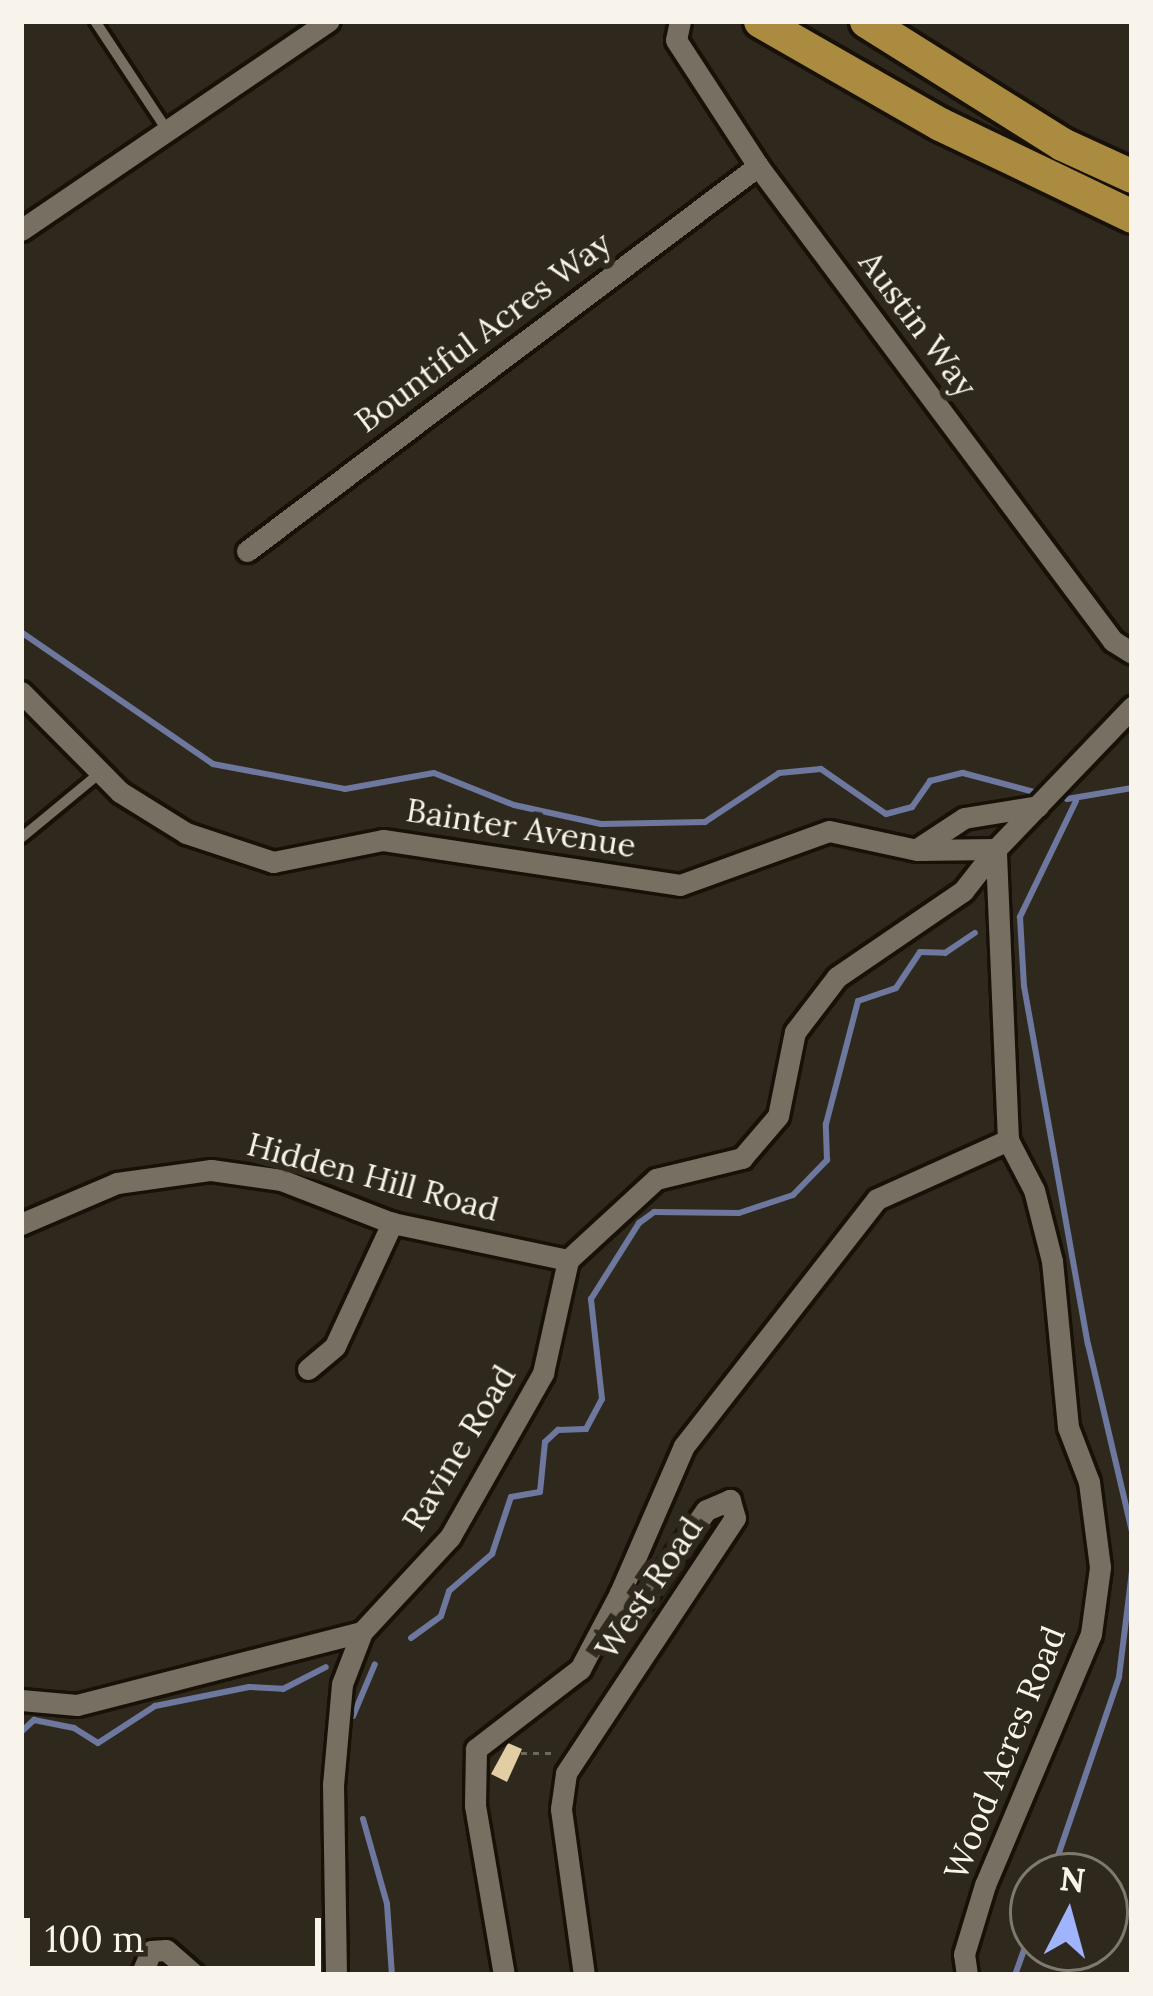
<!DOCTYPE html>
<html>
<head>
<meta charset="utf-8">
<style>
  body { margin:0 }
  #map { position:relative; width:1153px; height:1996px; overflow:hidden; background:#2f291d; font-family:Lora,serif }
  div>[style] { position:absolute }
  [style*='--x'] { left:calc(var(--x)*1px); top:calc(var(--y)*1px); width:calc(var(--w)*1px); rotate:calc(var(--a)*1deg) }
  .stream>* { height:6px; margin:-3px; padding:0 3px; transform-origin:3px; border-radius:3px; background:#6e789f }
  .building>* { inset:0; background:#e3cda3 }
  .path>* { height:3px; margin-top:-1.5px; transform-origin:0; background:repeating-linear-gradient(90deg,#6e695e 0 6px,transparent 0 12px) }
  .roads { filter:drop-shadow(3px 0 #171107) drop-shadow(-3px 0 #171107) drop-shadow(0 3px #171107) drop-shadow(0 -3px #171107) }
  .lane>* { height:10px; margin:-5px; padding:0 5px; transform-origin:5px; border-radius:5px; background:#766f62 }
  .street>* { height:21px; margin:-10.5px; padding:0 10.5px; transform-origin:10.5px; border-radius:10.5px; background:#766f62 }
  .primary>* { height:33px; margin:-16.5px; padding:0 16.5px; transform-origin:16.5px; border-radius:16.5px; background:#ab8b3f }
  span { translate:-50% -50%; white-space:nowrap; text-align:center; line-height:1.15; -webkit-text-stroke:12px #2f291d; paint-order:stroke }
  .street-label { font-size:33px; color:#f8f4ec }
  .frame { position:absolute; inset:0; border:24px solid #f8f4ec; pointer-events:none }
  .north { position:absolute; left:1009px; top:1852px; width:120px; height:120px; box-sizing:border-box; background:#2f291d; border:3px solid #7f7a70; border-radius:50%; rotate:6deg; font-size:33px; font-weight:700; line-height:48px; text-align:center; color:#f8f4ec }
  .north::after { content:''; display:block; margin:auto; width:42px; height:54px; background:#a0b3fd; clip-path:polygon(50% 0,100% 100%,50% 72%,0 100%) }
  .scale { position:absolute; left:24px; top:1918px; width:297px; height:54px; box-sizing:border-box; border:6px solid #f8f4ec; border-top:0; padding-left:15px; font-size:36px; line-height:42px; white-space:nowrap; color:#f8f4ec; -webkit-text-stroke:9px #2f291d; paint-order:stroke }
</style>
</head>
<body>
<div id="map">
  <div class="stream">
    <i style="--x:21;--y:632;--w:233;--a:34.5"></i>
    <i style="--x:213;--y:764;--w:134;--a:10.7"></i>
    <i style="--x:345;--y:789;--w:90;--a:-10.2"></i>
    <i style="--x:434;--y:773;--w:86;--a:21.8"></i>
    <i style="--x:514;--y:805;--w:89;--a:12.3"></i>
    <i style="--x:601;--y:824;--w:104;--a:-1.1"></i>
    <i style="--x:705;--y:822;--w:89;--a:-33.5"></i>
    <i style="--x:779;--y:773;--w:42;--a:-5.4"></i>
    <i style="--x:821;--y:769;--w:79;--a:34.7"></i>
    <i style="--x:886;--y:814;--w:27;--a:-15"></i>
    <i style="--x:912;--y:807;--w:32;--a:-55"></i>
    <i style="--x:930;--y:781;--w:34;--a:-14"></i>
    <i style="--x:963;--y:773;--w:78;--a:14.9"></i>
    <i style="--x:1067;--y:799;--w:66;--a:-9.6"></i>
    <i style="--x:1076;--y:801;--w:129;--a:115.8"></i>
    <i style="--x:1020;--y:917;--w:69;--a:86.7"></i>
    <i style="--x:1024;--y:986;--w:364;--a:79.9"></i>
    <i style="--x:1088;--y:1344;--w:193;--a:76.8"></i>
    <i style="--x:411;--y:1638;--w:37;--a:-36"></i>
    <i style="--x:441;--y:1616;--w:26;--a:-72"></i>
    <i style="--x:449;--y:1591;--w:57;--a:-40.7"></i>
    <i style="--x:492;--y:1554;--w:60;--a:-71.6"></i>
    <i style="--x:511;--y:1497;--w:29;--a:-10"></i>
    <i style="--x:540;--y:1492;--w:50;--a:-84.3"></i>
    <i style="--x:545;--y:1442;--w:18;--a:-43"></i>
    <i style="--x:558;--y:1430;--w:28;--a:-2"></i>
    <i style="--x:586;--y:1429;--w:34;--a:-62"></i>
    <i style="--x:602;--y:1399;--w:101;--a:-96.3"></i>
    <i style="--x:591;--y:1299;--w:90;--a:-57.7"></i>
    <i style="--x:639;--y:1223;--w:19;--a:-36"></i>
    <i style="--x:654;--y:1212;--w:85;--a:0.7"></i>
    <i style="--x:739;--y:1213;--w:57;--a:-18.4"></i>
    <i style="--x:793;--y:1195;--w:49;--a:-45.8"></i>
    <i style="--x:827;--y:1160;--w:36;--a:-92"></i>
    <i style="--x:826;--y:1124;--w:127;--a:-75.4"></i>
    <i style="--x:858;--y:1001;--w:40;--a:-18.9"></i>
    <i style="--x:896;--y:988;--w:43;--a:-56.3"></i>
    <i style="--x:920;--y:952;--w:25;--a:2"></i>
    <i style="--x:945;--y:953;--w:36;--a:-34"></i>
    <i style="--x:353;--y:1716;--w:56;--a:-67.1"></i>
    <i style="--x:21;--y:1732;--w:18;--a:-43"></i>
    <i style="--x:34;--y:1720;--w:41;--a:11.3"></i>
    <i style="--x:74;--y:1728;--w:28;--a:32"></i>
    <i style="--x:98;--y:1743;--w:68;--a:-33"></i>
    <i style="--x:155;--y:1706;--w:96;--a:-11.4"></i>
    <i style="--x:249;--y:1687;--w:34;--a:3"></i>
    <i style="--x:283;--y:1689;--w:48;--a:-27.1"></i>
    <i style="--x:363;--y:1819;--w:88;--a:74.2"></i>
    <i style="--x:387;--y:1904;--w:71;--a:86"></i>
    <i style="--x:1051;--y:1876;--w:210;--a:-71.1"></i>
    <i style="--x:1119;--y:1677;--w:107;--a:-83"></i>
    <i style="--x:1015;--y:1975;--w:53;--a:-70.2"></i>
  </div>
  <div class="building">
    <i style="clip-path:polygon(508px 1743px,522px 1749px,507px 1782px,491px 1774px)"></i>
  </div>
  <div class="path">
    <i style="--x:521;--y:1753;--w:35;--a:0"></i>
  </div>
  <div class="roads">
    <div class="lane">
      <i style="--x:95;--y:21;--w:131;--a:56.6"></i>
      <i style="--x:21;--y:838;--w:104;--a:-39.5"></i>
    </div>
    <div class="street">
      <i style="--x:680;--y:21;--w:19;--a:102"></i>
      <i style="--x:676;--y:40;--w:150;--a:56.9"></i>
      <i style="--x:758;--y:166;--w:593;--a:53.23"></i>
      <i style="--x:1113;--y:641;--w:22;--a:32"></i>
      <i style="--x:21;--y:230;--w:372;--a:-34.2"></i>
      <i style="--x:247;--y:551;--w:640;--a:-37"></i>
      <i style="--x:21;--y:692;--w:141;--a:45.3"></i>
      <i style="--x:120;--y:792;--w:78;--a:31.8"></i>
      <i style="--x:186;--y:833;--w:92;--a:18.4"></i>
      <i style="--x:273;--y:862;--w:112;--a:-11.3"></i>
      <i style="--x:383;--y:840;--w:300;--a:8.6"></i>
      <i style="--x:680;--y:885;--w:158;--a:-19.9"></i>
      <i style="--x:829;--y:831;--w:90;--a:12.2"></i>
      <i style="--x:917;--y:850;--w:79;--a:-0.7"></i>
      <i style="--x:996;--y:849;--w:197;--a:-46.2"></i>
      <i style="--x:917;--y:849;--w:56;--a:-33.4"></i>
      <i style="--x:964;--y:818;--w:75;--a:-9.2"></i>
      <i style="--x:21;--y:1224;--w:104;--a:-23.1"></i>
      <i style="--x:117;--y:1183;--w:95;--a:-7.9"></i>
      <i style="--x:211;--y:1170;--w:71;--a:8.1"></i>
      <i style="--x:281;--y:1180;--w:119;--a:21.2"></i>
      <i style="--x:392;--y:1223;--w:180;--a:11.9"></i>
      <i style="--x:308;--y:1369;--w:35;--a:-40"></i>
      <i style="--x:335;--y:1346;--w:136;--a:-65.1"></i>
      <i style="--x:21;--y:1700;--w:56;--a:5.1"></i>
      <i style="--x:77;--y:1705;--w:294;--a:-14.4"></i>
      <i style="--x:362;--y:1632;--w:129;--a:-47.2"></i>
      <i style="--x:450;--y:1537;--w:189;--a:-60.4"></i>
      <i style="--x:543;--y:1373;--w:116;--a:-77.5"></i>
      <i style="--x:568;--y:1260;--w:120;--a:-42.6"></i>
      <i style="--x:656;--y:1179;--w:89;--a:-13.7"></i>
      <i style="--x:742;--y:1158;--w:55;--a:-49.4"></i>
      <i style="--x:778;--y:1116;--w:86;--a:-78.6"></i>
      <i style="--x:795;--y:1032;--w:69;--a:-52.6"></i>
      <i style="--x:837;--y:977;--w:153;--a:-34.3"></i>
      <i style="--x:963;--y:891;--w:53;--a:-51.8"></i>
      <i style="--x:141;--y:1975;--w:26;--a:-67"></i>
      <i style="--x:151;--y:1951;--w:15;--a:-4"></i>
      <i style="--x:166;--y:1950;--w:38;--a:41"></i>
      <i style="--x:336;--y:1975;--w:190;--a:-90.9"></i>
      <i style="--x:333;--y:1785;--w:101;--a:-84.9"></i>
      <i style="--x:342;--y:1684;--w:56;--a:-69"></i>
      <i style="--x:504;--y:1975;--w:172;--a:-99.7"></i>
      <i style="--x:475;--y:1805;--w:56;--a:-89"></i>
      <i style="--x:476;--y:1749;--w:131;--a:-37.6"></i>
      <i style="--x:580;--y:1669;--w:86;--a:-62.2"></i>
      <i style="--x:584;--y:1975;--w:168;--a:-97.9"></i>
      <i style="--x:561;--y:1809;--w:36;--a:-82"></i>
      <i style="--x:566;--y:1773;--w:306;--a:-56.5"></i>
      <i style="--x:735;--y:1518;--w:19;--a:-106"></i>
      <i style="--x:730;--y:1500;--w:26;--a:157"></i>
      <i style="--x:706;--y:1510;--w:112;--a:124.8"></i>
      <i style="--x:642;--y:1602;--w:24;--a:-158"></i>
      <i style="--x:620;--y:1593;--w:160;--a:-66.5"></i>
      <i style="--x:684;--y:1446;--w:313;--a:-52"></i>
      <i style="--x:877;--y:1199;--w:144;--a:-24.2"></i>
      <i style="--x:967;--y:1975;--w:21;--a:-98"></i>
      <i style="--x:964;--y:1954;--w:72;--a:-73.1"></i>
      <i style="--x:985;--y:1885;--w:272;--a:-67.1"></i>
      <i style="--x:1091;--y:1634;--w:68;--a:-82.3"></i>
      <i style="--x:1100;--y:1567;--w:86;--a:-97.4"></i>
      <i style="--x:1089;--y:1482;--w:59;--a:-110.9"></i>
      <i style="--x:1068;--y:1427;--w:167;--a:-95.5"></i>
      <i style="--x:1052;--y:1261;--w:73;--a:-104.2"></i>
      <i style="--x:1034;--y:1190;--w:56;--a:-117.5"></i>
      <i style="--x:1008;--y:1140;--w:291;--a:-92.4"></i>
    </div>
    <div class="primary">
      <i style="--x:760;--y:21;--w:207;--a:29.8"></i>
      <i style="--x:940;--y:124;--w:213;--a:25.6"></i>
      <i style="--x:866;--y:21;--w:231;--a:32.1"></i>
      <i style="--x:1062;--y:144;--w:77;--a:24.6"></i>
    </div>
  </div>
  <div class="street-label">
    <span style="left:918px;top:324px;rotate:53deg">Austin Way</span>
    <span style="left:483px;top:332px;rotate:-37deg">Bountiful Acres Way</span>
    <span style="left:521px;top:828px;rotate:9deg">Bainter Avenue</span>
    <span style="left:373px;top:1177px;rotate:15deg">Hidden Hill Road</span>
    <span style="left:459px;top:1448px;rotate:-59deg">Ravine Road</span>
    <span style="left:649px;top:1588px;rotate:-56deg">West Road</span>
    <span style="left:1005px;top:1753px;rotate:-68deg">Wood Acres Road</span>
  </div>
  <div class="frame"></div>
  <div class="north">N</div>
  <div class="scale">100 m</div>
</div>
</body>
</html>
